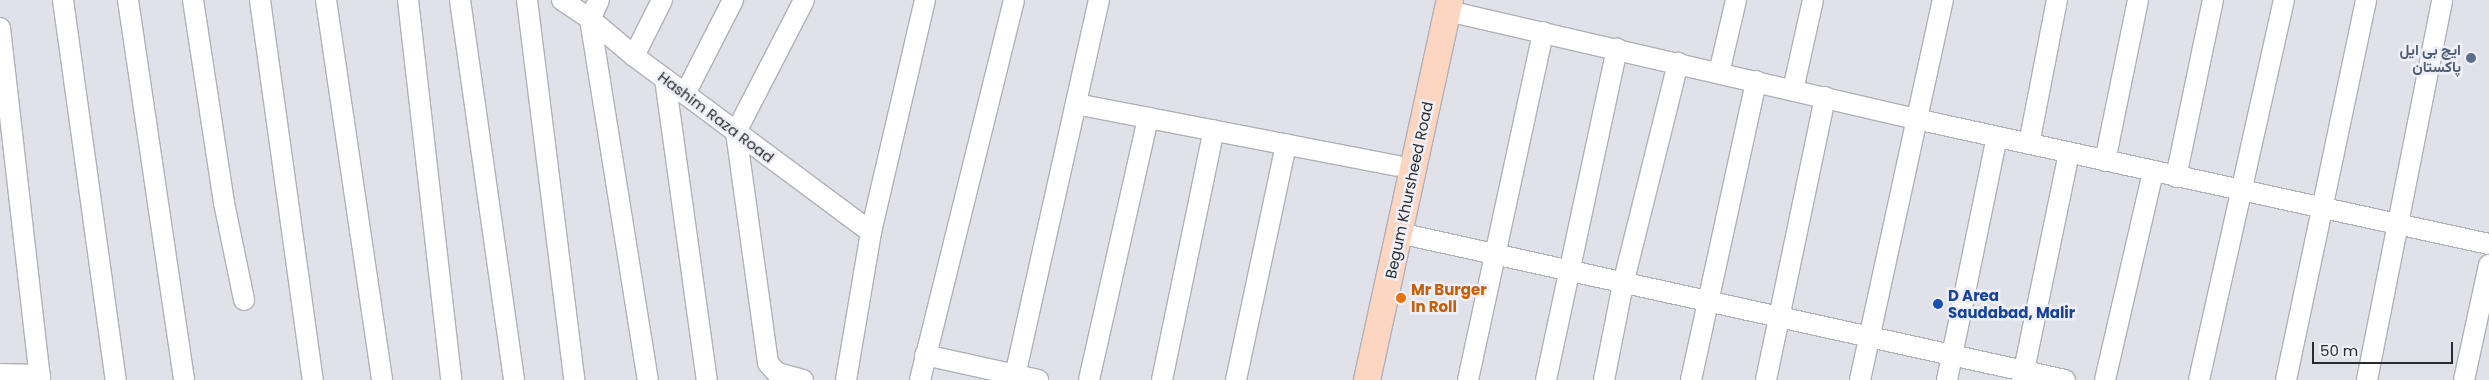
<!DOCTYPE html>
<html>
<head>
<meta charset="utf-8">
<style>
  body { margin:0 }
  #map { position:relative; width:2489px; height:380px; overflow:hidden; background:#e1e2e9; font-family:Poppins,Vazirmatn,sans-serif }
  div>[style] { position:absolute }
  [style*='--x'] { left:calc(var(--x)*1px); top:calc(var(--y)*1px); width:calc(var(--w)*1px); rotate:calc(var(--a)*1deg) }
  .roads { filter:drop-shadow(1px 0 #b0b1b8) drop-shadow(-1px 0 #b0b1b8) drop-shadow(0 1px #b0b1b8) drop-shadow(0 -1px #b0b1b8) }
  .minor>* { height:20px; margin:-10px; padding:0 10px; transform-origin:10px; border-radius:10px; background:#fff }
  .major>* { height:26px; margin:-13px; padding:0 13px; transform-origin:13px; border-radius:13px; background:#fdd6c1 }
  .dots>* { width:14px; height:14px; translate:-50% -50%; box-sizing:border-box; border:2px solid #eeeff7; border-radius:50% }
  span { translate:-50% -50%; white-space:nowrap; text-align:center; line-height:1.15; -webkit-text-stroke:5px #eeeff7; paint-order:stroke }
  .service-label { font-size:15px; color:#4e5e75; font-weight:700 }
  .right { translate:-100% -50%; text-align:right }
  .street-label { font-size:15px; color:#2a2b2d }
  .food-label { font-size:15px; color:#c56008; font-weight:700 }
  .left { translate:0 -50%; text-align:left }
  .transit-label { font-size:15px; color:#164399; font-weight:700 }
  .scale { position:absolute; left:2312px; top:342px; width:141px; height:22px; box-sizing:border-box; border:2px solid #2a2b2d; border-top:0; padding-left:6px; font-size:15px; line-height:18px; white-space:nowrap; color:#2a2b2d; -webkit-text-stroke:4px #eeeff7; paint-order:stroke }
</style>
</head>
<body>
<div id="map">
  <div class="roads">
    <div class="minor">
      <i style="--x:63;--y:0;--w:384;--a:82.1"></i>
      <i style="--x:128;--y:0;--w:384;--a:81.6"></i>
      <i style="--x:193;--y:0;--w:205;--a:81.3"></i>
      <i style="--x:224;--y:203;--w:99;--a:78.3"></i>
      <i style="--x:260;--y:0;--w:384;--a:82.1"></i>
      <i style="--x:326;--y:0;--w:384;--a:81.6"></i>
      <i style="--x:408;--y:0;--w:382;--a:83.5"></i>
      <i style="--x:460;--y:0;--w:384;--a:81.9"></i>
      <i style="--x:527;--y:0;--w:383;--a:82.9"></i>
      <i style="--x:562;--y:0;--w:34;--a:34"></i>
      <i style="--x:590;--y:19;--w:57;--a:40.1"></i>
      <i style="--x:634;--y:56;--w:295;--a:36.6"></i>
      <i style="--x:599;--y:0;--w:21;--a:115"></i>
      <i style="--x:590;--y:19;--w:366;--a:80.9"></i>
      <i style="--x:1448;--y:11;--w:480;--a:13"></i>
      <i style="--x:1916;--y:119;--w:586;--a:12.31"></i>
      <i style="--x:0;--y:28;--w:354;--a:83.5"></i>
      <i style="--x:634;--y:56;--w:63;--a:-63.4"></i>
      <i style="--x:1719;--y:73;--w:75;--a:-76.9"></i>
      <i style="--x:665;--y:79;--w:304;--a:82.1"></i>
      <i style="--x:1793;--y:90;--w:92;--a:-77.5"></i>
      <i style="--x:685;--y:94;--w:106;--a:-62.9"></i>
      <i style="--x:1076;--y:104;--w:327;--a:10.9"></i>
      <i style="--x:2029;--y:144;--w:147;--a:-79"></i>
      <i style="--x:2105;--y:161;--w:164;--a:-78.4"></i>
      <i style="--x:2176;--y:177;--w:181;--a:-78.2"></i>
      <i style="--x:1399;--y:233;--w:682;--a:12.45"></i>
      <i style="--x:925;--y:355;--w:116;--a:12.5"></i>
      <i style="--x:0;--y:374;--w:40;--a:1.4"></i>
      <i style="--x:803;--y:380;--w:27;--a:-165"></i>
      <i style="--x:777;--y:373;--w:13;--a:-132"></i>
      <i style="--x:768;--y:363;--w:233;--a:-97.9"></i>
      <i style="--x:736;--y:132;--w:148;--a:-62.7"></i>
      <i style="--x:846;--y:380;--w:150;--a:-80.4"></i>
      <i style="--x:871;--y:232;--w:238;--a:-76.9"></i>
      <i style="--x:920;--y:380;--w:391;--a:-76.1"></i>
      <i style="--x:1014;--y:380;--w:389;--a:-77.4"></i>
      <i style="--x:1089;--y:380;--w:269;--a:-77.3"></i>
      <i style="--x:1162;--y:380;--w:255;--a:-78.3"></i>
      <i style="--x:1236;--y:380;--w:241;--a:-78"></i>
      <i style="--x:1468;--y:380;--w:356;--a:-77.8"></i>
      <i style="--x:1546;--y:380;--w:339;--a:-77.9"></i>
      <i style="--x:1604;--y:380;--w:98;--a:-78.8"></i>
      <i style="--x:1623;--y:284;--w:228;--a:-76"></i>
      <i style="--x:1691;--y:380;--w:306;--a:-77.7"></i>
      <i style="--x:1766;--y:380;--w:289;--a:-78.2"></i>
      <i style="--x:1860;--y:380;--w:389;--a:-77.7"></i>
      <i style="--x:1947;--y:380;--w:248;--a:-78.4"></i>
      <i style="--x:2022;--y:380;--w:232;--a:-78.3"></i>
      <i style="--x:2105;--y:380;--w:213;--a:-77"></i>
      <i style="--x:2199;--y:380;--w:389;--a:-77.4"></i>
      <i style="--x:2286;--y:380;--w:388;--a:-78.1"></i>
      <i style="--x:2367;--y:380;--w:387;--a:-78.8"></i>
      <i style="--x:2464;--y:380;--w:118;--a:-77.7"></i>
    </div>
    <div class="major">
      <i style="--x:1367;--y:380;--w:389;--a:-77.7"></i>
    </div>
  </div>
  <div class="dots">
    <i style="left:2471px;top:58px;background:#5c6f8a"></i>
    <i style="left:1401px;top:298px;background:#e8710a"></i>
    <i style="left:1938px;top:304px;background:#1a4fb4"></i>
  </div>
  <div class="service-label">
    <span class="right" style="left:2461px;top:58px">ایچ بی ایل<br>پاکستان</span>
  </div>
  <div class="street-label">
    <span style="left:716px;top:117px;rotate:37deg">Hashim Raza Road</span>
    <span style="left:1409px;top:190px;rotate:-78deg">Begum Khursheed Road</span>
  </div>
  <div class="food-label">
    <span class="left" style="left:1411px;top:298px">Mr Burger<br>In Roll</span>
  </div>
  <div class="transit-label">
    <span class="left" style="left:1948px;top:304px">D Area<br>Saudabad, Malir</span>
  </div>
  <div class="scale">50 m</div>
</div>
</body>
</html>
